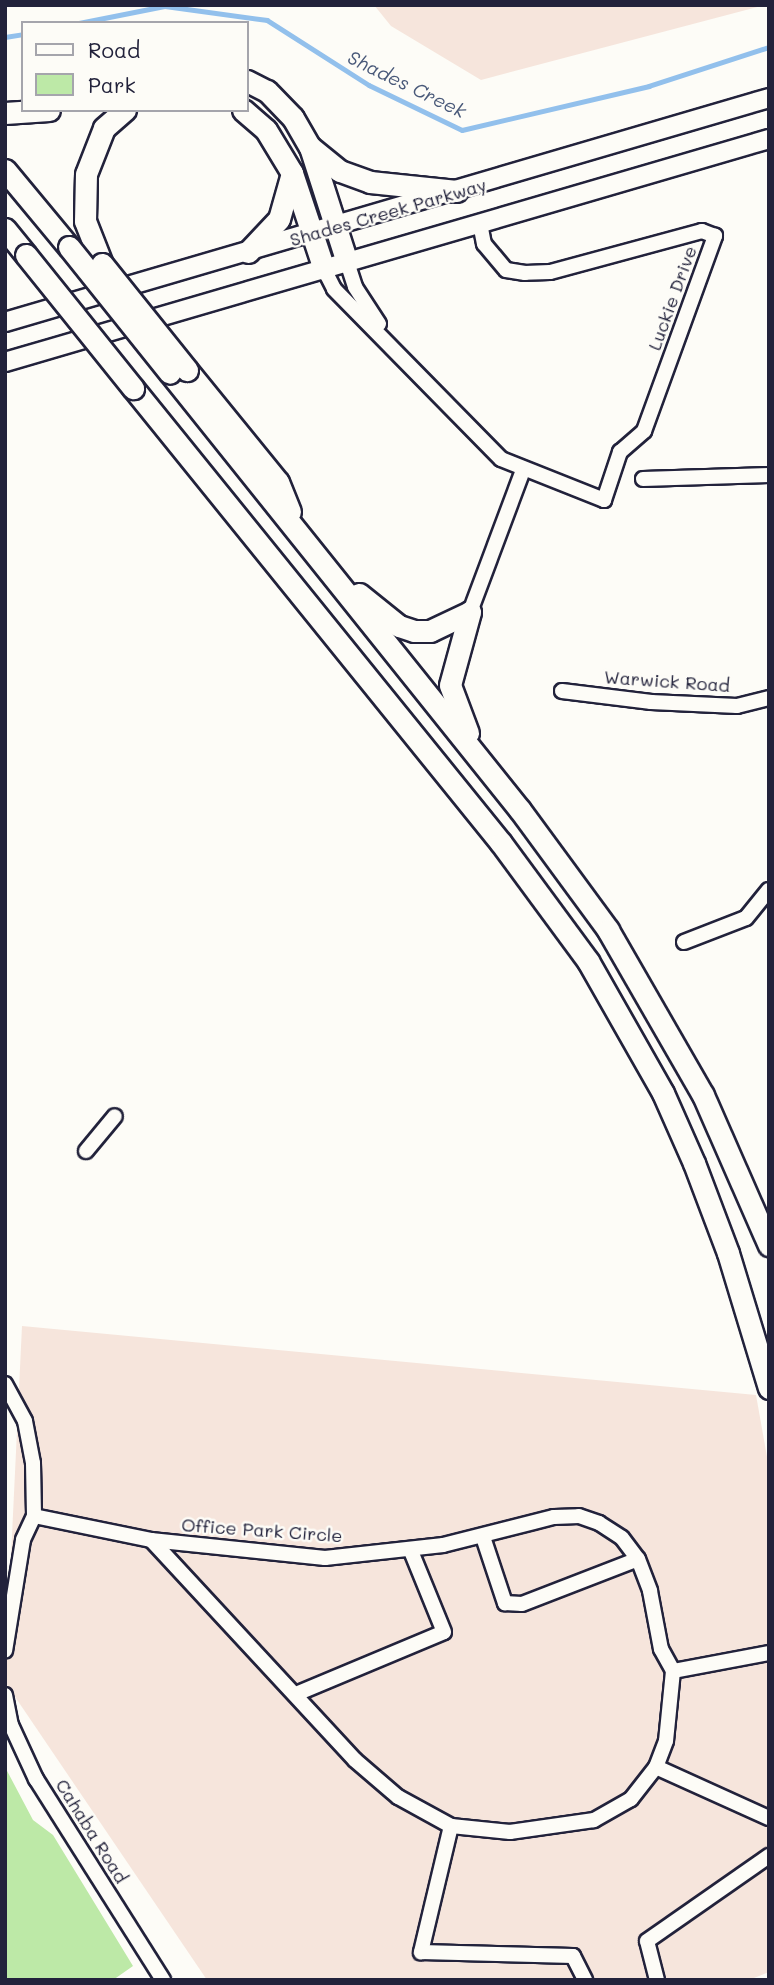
<!DOCTYPE html>
<html>
<head>
<meta charset="utf-8">
<style>
  body { margin:0 }
  #map { position:relative; width:774px; height:1985px; overflow:hidden; background:#fdfcf7; font-family:Mali,sans-serif }
  div>[style] { position:absolute }
  [style*='--x'] { left:calc(var(--x)*1px); top:calc(var(--y)*1px); width:calc(var(--w)*1px); rotate:calc(var(--a)*1deg) }
  .built>* { inset:0; background:#f6e5dc }
  .green>* { inset:0; background:#bde9a7 }
  .stream>* { height:4.5px; margin:-2.25px; padding:0 2.25px; transform-origin:2.25px; border-radius:2.25px; background:#92c0ec }
  .roads { filter:drop-shadow(2px 0 #22223b) drop-shadow(-2px 0 #22223b) drop-shadow(0 2px #22223b) drop-shadow(0 -2px #22223b) }
  .minor>* { height:14px; margin:-7px; padding:0 7px; transform-origin:7px; border-radius:7px; background:#fdfcf7 }
  .major>* { height:18px; margin:-9px; padding:0 9px; transform-origin:9px; border-radius:9px; background:#fdfcf7 }
  .highway>* { height:21px; margin:-10.5px; padding:0 10.5px; transform-origin:10.5px; border-radius:10.5px; background:#fdfcf7 }
  .bridges { filter:drop-shadow(2px 0 #22223b) drop-shadow(-2px 0 #22223b) drop-shadow(0 2px #22223b) drop-shadow(0 -2px #22223b) }
  .highway-bridge>* { height:21px; margin:-10.5px; padding:0 10.5px; transform-origin:10.5px; border-radius:10.5px; background:#fdfcf7 }
  span { translate:-50% -50%; white-space:nowrap; text-align:center; line-height:1.15; -webkit-text-stroke:5px #fdfcf7; paint-order:stroke }
  .street-label { font-size:18px; color:#22223b }
  .water-label { font-size:19px; color:#495979; font-style:italic }
  .frame { position:absolute; inset:0; border:7px solid #22223b; pointer-events:none }
  .legend { position:absolute; left:21px; top:21px; width:228px; height:91px; box-sizing:border-box; background:#fdfcf7; border:2px solid #a5a5ac; margin:0; padding:9px 12px; list-style:none; font-size:21px; color:#22223b }
  .legend li { display:flex; align-items:center; gap:14px; height:35px }
  .legend b { width:35px; border:2px solid #a5a5ac }
</style>
</head>
<body>
<div id="map">
  <div class="built">
    <i style="clip-path:polygon(374px 5px,765px 5px,481px 80px,391px 26px)"></i>
    <i style="clip-path:polygon(22px 1326px,756px 1395px,769px 1468px,769px 1972px,749px 1980px,207px 1980px,5px 1682px)"></i>
  </div>
  <div class="green">
    <i style="clip-path:polygon(5px 1767px,33px 1820px,53px 1835px,133px 1966px,113px 1980px,5px 1980px)"></i>
  </div>
  <div class="stream">
    <i style="--x:79;--y:23;--w:88;--a:-11.2"></i>
    <i style="--x:165;--y:6;--w:103;--a:7.8"></i>
    <i style="--x:267;--y:20;--w:121;--a:32.5"></i>
    <i style="--x:369;--y:85;--w:103;--a:25.8"></i>
    <i style="--x:462;--y:130;--w:192;--a:-13.2"></i>
    <i style="--x:649;--y:86;--w:126;--a:-18"></i>
    <i style="--x:5;--y:37;--w:18;--a:-9"></i>
  </div>
  <div class="roads">
    <div class="minor">
      <i style="--x:347;--y:262;--w:26;--a:72"></i>
      <i style="--x:355;--y:287;--w:44;--a:57"></i>
      <i style="--x:324;--y:269;--w:22;--a:63"></i>
      <i style="--x:334;--y:289;--w:238;--a:45.5"></i>
      <i style="--x:501;--y:459;--w:111;--a:21.7"></i>
      <i style="--x:604;--y:500;--w:51;--a:-71.6"></i>
      <i style="--x:620;--y:452;--w:32;--a:-41"></i>
      <i style="--x:644;--y:431;--w:208;--a:-70"></i>
      <i style="--x:715;--y:236;--w:14;--a:-159"></i>
      <i style="--x:702;--y:231;--w:157;--a:164.9"></i>
      <i style="--x:550;--y:272;--w:25;--a:178"></i>
      <i style="--x:525;--y:273;--w:19;--a:-171"></i>
      <i style="--x:506;--y:270;--w:34;--a:-130"></i>
      <i style="--x:484;--y:244;--w:21;--a:-101"></i>
      <i style="--x:643;--y:479;--w:126;--a:-1.8"></i>
      <i style="--x:470;--y:612;--w:152;--a:-69.5"></i>
      <i style="--x:562;--y:691;--w:90;--a:7"></i>
      <i style="--x:651;--y:702;--w:86;--a:2.7"></i>
      <i style="--x:737;--y:706;--w:33;--a:-14"></i>
      <i style="--x:684;--y:942;--w:66;--a:-21.2"></i>
      <i style="--x:746;--y:918;--w:36;--a:-51"></i>
      <i style="--x:86;--y:1151;--w:45;--a:-50.4"></i>
      <i style="--x:5;--y:1384;--w:42;--a:61.6"></i>
      <i style="--x:25;--y:1421;--w:43;--a:79.2"></i>
      <i style="--x:33;--y:1463;--w:53;--a:88.9"></i>
      <i style="--x:34;--y:1516;--w:26;--a:115"></i>
      <i style="--x:23;--y:1540;--w:112;--a:99.2"></i>
      <i style="--x:34;--y:1516;--w:119;--a:11.6"></i>
      <i style="--x:151;--y:1540;--w:175;--a:5.9"></i>
      <i style="--x:325;--y:1558;--w:119;--a:-6.3"></i>
      <i style="--x:443;--y:1545;--w:114;--a:-14.2"></i>
      <i style="--x:554;--y:1517;--w:25;--a:-2"></i>
      <i style="--x:579;--y:1516;--w:21;--a:19"></i>
      <i style="--x:599;--y:1523;--w:27;--a:33"></i>
      <i style="--x:622;--y:1538;--w:26;--a:53"></i>
      <i style="--x:638;--y:1559;--w:34;--a:69"></i>
      <i style="--x:650;--y:1591;--w:59;--a:79.3"></i>
      <i style="--x:661;--y:1649;--w:25;--a:61"></i>
      <i style="--x:673;--y:1671;--w:70;--a:95.7"></i>
      <i style="--x:666;--y:1741;--w:28;--a:111"></i>
      <i style="--x:656;--y:1767;--w:41;--a:128"></i>
      <i style="--x:631;--y:1799;--w:43;--a:150.4"></i>
      <i style="--x:594;--y:1820;--w:85;--a:171.9"></i>
      <i style="--x:510;--y:1832;--w:59;--a:-174.2"></i>
      <i style="--x:451;--y:1826;--w:60;--a:-151.3"></i>
      <i style="--x:398;--y:1797;--w:57;--a:-139.3"></i>
      <i style="--x:355;--y:1760;--w:300;--a:-132.8"></i>
      <i style="--x:483;--y:1537;--w:70;--a:71.6"></i>
      <i style="--x:505;--y:1603;--w:17;--a:3"></i>
      <i style="--x:522;--y:1604;--w:124;--a:-21.2"></i>
      <i style="--x:673;--y:1671;--w:98;--a:-10.6"></i>
      <i style="--x:296;--y:1694;--w:160;--a:-22.7"></i>
      <i style="--x:444;--y:1632;--w:87;--a:-112.2"></i>
      <i style="--x:5;--y:1695;--w:31;--a:79"></i>
      <i style="--x:11;--y:1725;--w:60;--a:65.2"></i>
      <i style="--x:36;--y:1779;--w:238;--a:57.7"></i>
      <i style="--x:656;--y:1767;--w:124;--a:24.3"></i>
      <i style="--x:451;--y:1826;--w:130;--a:103.4"></i>
      <i style="--x:421;--y:1952;--w:152;--a:1.5"></i>
      <i style="--x:573;--y:1956;--w:27;--a:63"></i>
      <i style="--x:657;--y:1980;--w:40;--a:-104.4"></i>
      <i style="--x:647;--y:1941;--w:149;--a:-34.9"></i>
    </div>
    <div class="major">
      <i style="--x:5;--y:322;--w:796;--a:-16.34"></i>
      <i style="--x:5;--y:362;--w:796;--a:-16.27"></i>
    </div>
    <div class="highway">
      <i style="--x:247;--y:81;--w:22;--a:27"></i>
      <i style="--x:267;--y:91;--w:37;--a:46"></i>
      <i style="--x:293;--y:118;--w:34;--a:60"></i>
      <i style="--x:310;--y:147;--w:121;--a:72.2"></i>
      <i style="--x:243;--y:110;--w:30;--a:41"></i>
      <i style="--x:266;--y:130;--w:50;--a:58.8"></i>
      <i style="--x:292;--y:173;--w:101;--a:71.6"></i>
      <i style="--x:5;--y:113;--w:44;--a:-3.9"></i>
      <i style="--x:310;--y:147;--w:38;--a:39"></i>
      <i style="--x:340;--y:171;--w:32;--a:20"></i>
      <i style="--x:370;--y:182;--w:87;--a:5.9"></i>
      <i style="--x:5;--y:170;--w:100;--a:50.3"></i>
      <i style="--x:5;--y:229;--w:33;--a:51"></i>
      <i style="--x:248;--y:252;--w:45;--a:-46.8"></i>
      <i style="--x:279;--y:219;--w:48;--a:-74.2"></i>
      <i style="--x:102;--y:264;--w:46;--a:-111.6"></i>
      <i style="--x:85;--y:221;--w:47;--a:-88.8"></i>
      <i style="--x:86;--y:174;--w:49;--a:-68.6"></i>
      <i style="--x:104;--y:128;--w:28;--a:-41"></i>
      <i style="--x:187;--y:370;--w:144;--a:50.9"></i>
      <i style="--x:278;--y:482;--w:32;--a:68"></i>
      <i style="--x:170;--y:373;--w:560;--a:51.31"></i>
      <i style="--x:520;--y:810;--w:149;--a:53.7"></i>
      <i style="--x:608;--y:930;--w:190;--a:60.1"></i>
      <i style="--x:703;--y:1095;--w:164;--a:66.3"></i>
      <i style="--x:133;--y:388;--w:585;--a:51.03"></i>
      <i style="--x:501;--y:843;--w:147;--a:53.6"></i>
      <i style="--x:588;--y:961;--w:152;--a:60.4"></i>
      <i style="--x:663;--y:1093;--w:77;--a:66.1"></i>
      <i style="--x:694;--y:1163;--w:96;--a:69.3"></i>
      <i style="--x:728;--y:1253;--w:141;--a:73.1"></i>
      <i style="--x:359;--y:594;--w:51;--a:38.7"></i>
      <i style="--x:399;--y:626;--w:16;--a:18"></i>
      <i style="--x:414;--y:631;--w:16;--a:0"></i>
      <i style="--x:430;--y:631;--w:44;--a:-25.4"></i>
      <i style="--x:468;--y:733;--w:51;--a:-110.6"></i>
      <i style="--x:450;--y:685;--w:76;--a:-74.7"></i>
    </div>
  </div>
  <div class="bridges">
    <div class="highway-bridge">
      <i style="--x:69;--y:247;--w:161;--a:51.3"></i>
      <i style="--x:26;--y:255;--w:171;--a:51.2"></i>
      <i style="--x:102;--y:264;--w:136;--a:51.3"></i>
    </div>
  </div>
  <div class="street-label">
    <span style="left:388px;top:212px;rotate:-16deg">Shades Creek Parkway</span>
    <span style="left:672px;top:298px;rotate:-70deg">Luckie Drive</span>
    <span style="left:667px;top:681px;rotate:4deg">Warwick Road</span>
    <span style="left:262px;top:1530px;rotate:4deg">Office Park Circle</span>
    <span style="left:92px;top:1831px;rotate:58deg">Cahaba Road</span>
  </div>
  <div class="water-label">
    <span style="left:407px;top:84px;rotate:26deg">Shades Creek</span>
  </div>
  <div class="frame"></div>
  <ul class="legend">
  <li><b style="height:9px;background:#fdfcf7"></b>Road</li>
  <li><b style="height:19px;background:#bde9a7"></b>Park</li>
  </ul>
</div>
</body>
</html>
